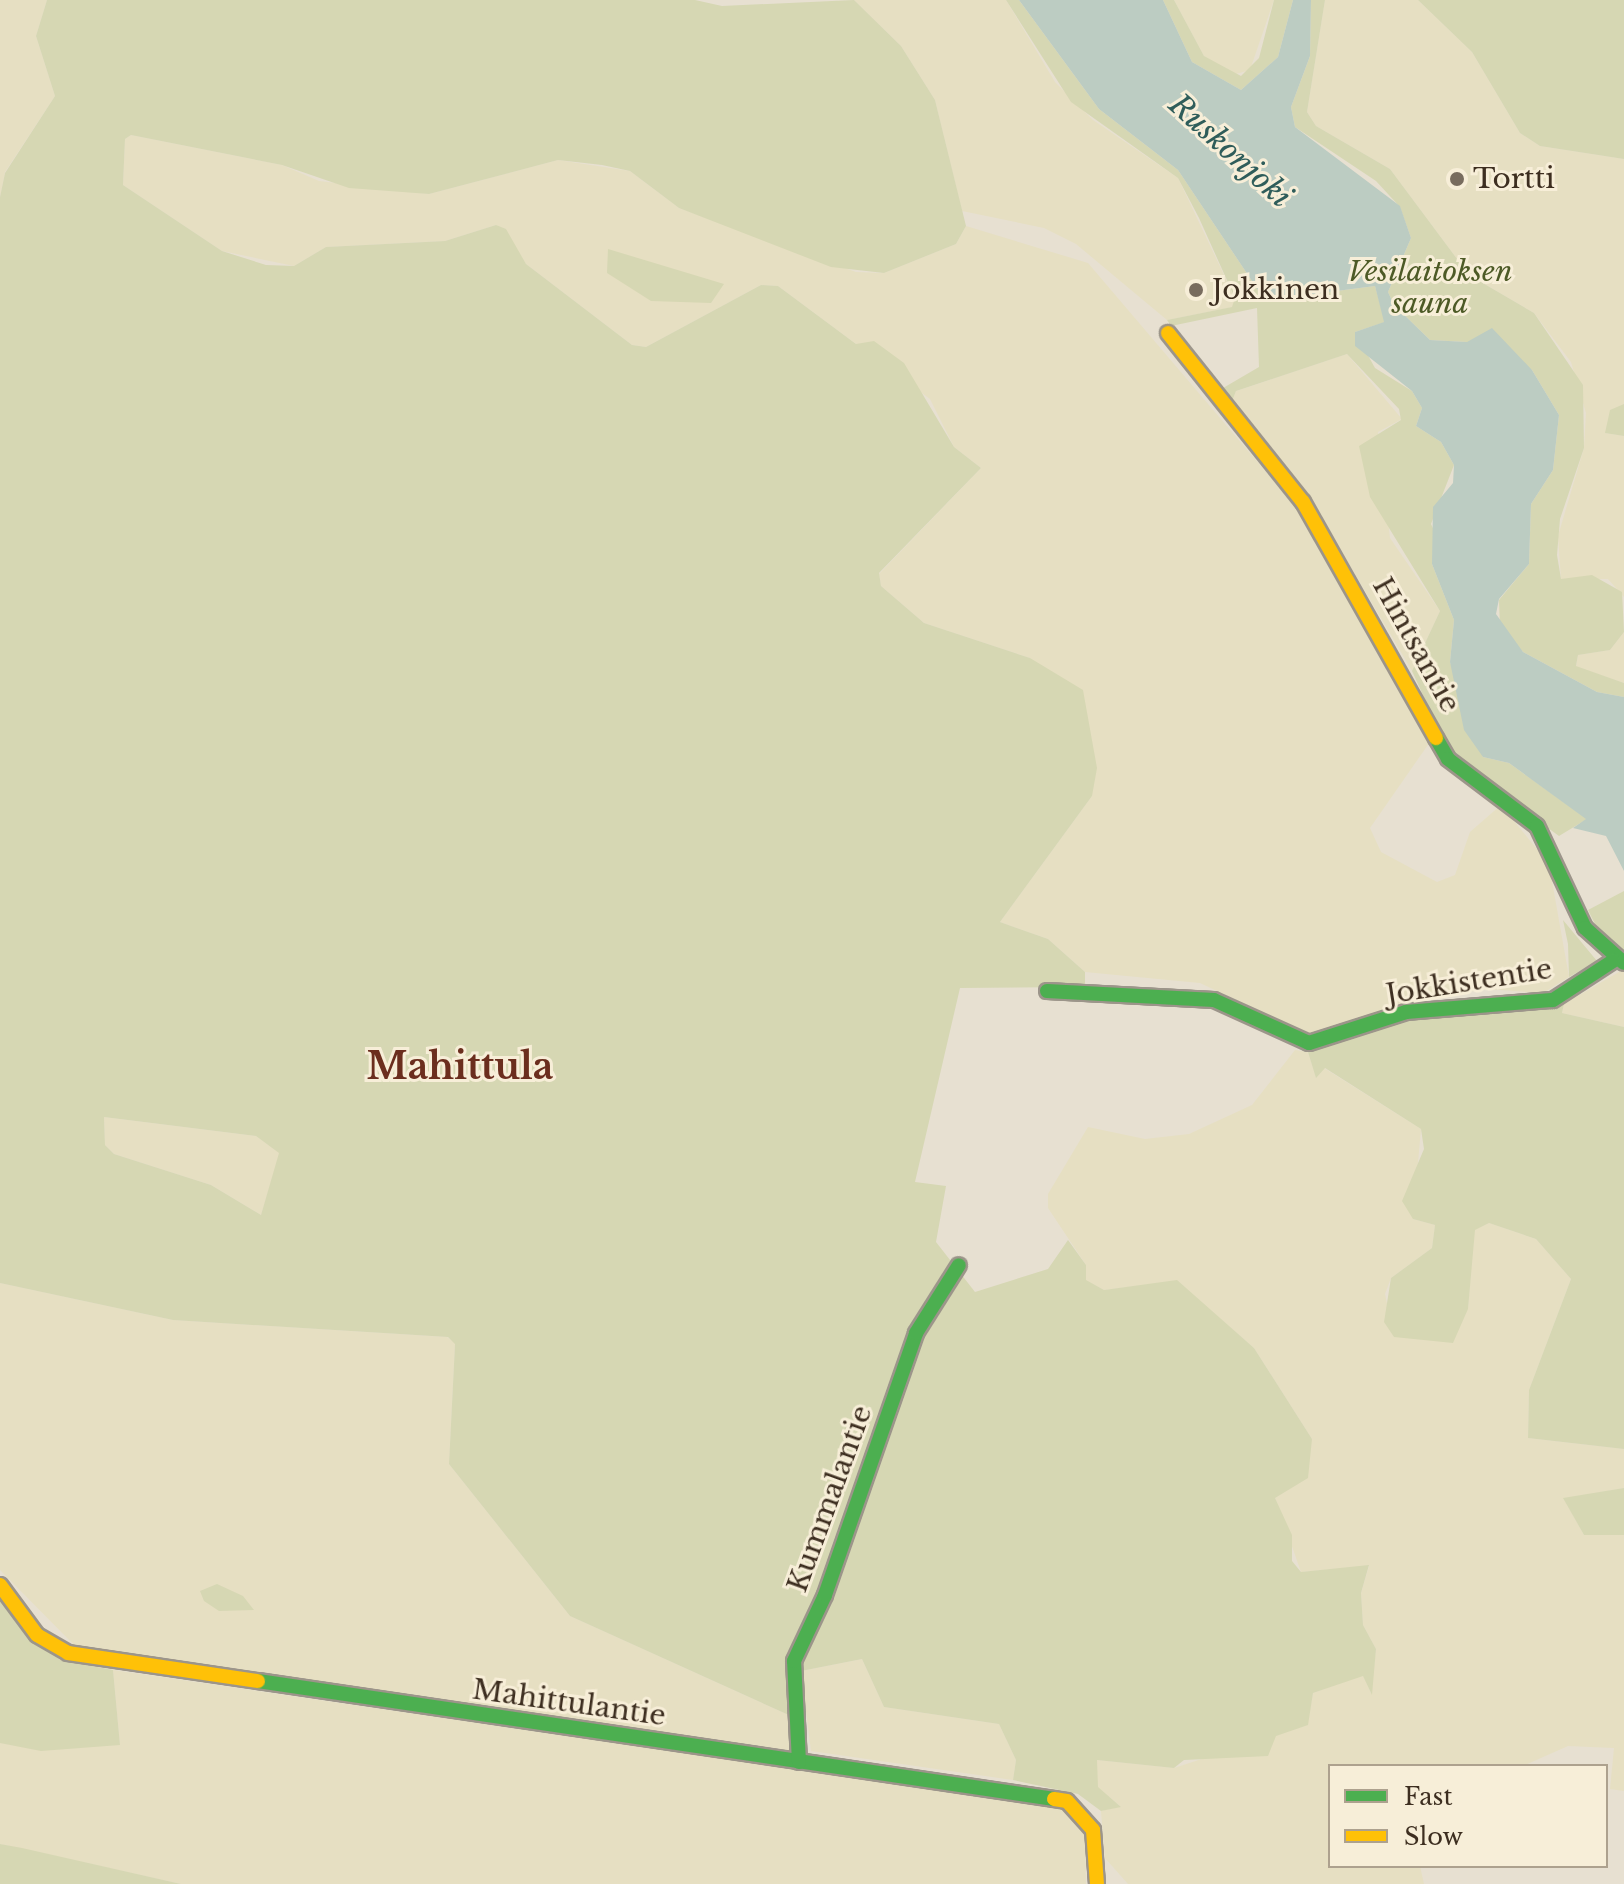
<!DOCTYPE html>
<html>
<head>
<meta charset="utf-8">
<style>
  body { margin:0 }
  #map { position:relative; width:1624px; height:1884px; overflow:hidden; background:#e7e0d1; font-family:"Libre Baskerville",serif }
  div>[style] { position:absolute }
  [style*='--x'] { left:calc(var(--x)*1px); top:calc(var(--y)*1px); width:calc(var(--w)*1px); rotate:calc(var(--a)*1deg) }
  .farmland>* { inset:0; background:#e6dfc2 }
  .green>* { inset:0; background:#d6d7b3 }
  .water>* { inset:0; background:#bcccc2 }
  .roads { filter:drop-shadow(2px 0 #9c958a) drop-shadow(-2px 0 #9c958a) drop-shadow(0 2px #9c958a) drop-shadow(0 -2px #9c958a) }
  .fast>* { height:14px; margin:-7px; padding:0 7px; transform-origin:7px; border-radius:7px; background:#4caf50 }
  .slow>* { height:14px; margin:-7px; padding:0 7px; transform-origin:7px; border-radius:7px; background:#ffc107 }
  .dots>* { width:22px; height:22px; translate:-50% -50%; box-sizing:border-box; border:4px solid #f7eed8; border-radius:50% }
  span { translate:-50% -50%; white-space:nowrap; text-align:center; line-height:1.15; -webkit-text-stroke:6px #f7eed8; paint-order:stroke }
  .poi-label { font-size:28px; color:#3d2e20 }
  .left { translate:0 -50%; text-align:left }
  .park-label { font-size:28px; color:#4d5a26; font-style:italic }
  .street-label { font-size:28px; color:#3d2e20 }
  .water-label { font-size:30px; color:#2f5d5a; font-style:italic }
  .district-label { font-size:36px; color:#6b2e1e; font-weight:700 }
  .legend { position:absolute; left:1328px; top:1764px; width:280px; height:104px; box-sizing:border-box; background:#f7eed8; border:2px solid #ada18e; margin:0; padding:10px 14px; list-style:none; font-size:24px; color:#3d2e20 }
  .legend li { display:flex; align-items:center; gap:16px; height:40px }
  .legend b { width:40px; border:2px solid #ada18e }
</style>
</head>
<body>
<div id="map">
  <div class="farmland">
    <i style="clip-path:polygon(0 0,47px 0,36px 36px,55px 96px,5px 172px,0 197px)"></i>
    <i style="clip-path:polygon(854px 0,1006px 0,1055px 82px,1093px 120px,1178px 178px,1235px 298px,1233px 307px,1167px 320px,1076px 244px,1044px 228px,962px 211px,935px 100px,901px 46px)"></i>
    <i style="clip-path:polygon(1174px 0,1274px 0,1250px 70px,1229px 76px,1204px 56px)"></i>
    <i style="clip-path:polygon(1325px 0,1418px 0,1472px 52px,1520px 133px,1540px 146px,1624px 159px,1624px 404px,1605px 433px,1624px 436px,1624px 597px,1608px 579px,1561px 579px,1558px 536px,1584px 448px,1586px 413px,1571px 362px,1534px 313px,1469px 275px,1390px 169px,1316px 126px,1307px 112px)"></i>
    <i style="clip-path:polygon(131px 135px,282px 165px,319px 181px,429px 194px,558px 160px,630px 171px,679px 208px,856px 272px,884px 273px,956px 244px,966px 226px,1088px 263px,1301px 513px,1432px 739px,1370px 828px,1381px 852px,1437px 882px,1455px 875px,1470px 832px,1501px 805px,1549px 864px,1569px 977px,1543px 993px,1486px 989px,1416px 1001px,1314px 1037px,1200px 983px,1085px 972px,1048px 939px,1000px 922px,1092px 796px,1030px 658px,924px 623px,881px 586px,879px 574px,981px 468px,954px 447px,930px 399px,778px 286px,761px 285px,646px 347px,632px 345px,526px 264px,496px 225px,445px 241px,326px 247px,294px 266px,222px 251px,123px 185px,125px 139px)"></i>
    <i style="clip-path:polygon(1347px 354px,1402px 419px,1378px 432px,1390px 538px,1440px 611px,1412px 671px,1315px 506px,1231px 404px,1236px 391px)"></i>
    <i style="clip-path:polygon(1624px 632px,1624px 683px,1576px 667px,1578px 655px,1610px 650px)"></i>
    <i style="clip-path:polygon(1624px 969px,1624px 1027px,1562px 1013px,1564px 1004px)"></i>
    <i style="clip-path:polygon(1295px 1050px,1308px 1052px,1316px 1077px,1324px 1068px,1421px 1129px,1413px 1219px,1435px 1225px,1432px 1248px,1391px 1278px,1385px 1294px,1394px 1337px,1413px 1337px,1468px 1309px,1474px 1230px,1489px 1223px,1536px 1239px,1571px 1279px,1529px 1390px,1528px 1438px,1624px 1449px,1624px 1488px,1564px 1499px,1584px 1535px,1624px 1535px,1624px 1791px,1610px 1789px,1614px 1748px,1568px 1746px,1523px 1766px,1330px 1766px,1330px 1866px,1420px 1866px,1424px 1884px,1128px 1884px,1105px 1858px,1101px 1811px,1120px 1806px,1097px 1787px,1097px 1760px,1174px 1768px,1307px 1725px,1313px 1693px,1363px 1675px,1371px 1693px,1376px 1649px,1363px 1625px,1361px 1593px,1369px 1566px,1301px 1572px,1275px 1498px,1312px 1439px,1254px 1348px,1177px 1281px,1104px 1290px,1085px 1280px,1086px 1265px,1048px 1208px,1048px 1194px,1088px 1127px,1145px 1139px,1189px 1134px,1252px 1105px)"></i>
    <i style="clip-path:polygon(104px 1117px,256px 1136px,280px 1153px,261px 1215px,211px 1185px,114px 1154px,105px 1145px)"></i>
    <i style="clip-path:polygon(0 1283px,173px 1320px,447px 1337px,455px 1343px,449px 1464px,570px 1616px,791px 1716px,790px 1753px,78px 1649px,0 1570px)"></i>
    <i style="clip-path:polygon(862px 1659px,884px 1707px,999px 1724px,1016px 1760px,1013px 1780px,811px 1751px,801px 1671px)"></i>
    <i style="clip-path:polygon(113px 1670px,1060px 1808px,1075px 1814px,1085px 1830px,1086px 1884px,181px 1884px,0 1844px,0 1743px,120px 1745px)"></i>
  </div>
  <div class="green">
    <i style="clip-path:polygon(evenodd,47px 0,695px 0,722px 6px,854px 0,901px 46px,935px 100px,966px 226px,956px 244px,884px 273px,831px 267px,679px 208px,630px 171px,602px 165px,558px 160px,429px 194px,349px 188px,282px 165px,131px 135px,125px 139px,123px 185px,222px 251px,266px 265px,294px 266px,326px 247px,445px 241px,496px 225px,506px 229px,526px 264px,632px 345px,646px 347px,761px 285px,778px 286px,856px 344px,874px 341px,904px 363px,954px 447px,981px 468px,879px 573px,881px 586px,924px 623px,1030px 658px,1083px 690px,1097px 768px,1092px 796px,1000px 922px,1048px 939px,1085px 972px,1085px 987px,960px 988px,915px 1182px,946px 1186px,936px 1242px,975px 1292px,1048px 1269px,1068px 1240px,1086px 1265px,1086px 1280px,1104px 1290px,1177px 1280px,1254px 1348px,1312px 1439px,1308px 1478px,1275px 1498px,1292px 1535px,1292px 1561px,1301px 1572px,1369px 1565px,1361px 1593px,1363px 1625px,1376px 1649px,1372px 1695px,1363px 1676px,1313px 1693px,1308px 1725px,1276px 1736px,1268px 1756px,1184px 1760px,1174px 1768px,1097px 1760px,1098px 1787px,1121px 1807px,1101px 1811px,1078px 1794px,1013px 1780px,1016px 1760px,999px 1724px,884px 1707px,862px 1659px,801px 1671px,791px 1716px,570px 1616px,449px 1464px,455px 1344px,448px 1337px,173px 1320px,0 1283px,0 197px,5px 173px,55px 96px,36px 36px,47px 0,104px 1117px,256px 1136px,279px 1153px,261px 1215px,211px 1185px,114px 1154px,105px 1145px,104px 1117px)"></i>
    <i style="clip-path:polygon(1006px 0,1019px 0,1099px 109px,1178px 170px,1260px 293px,1275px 299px,1375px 286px,1385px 322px,1355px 332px,1375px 368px,1412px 391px,1422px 408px,1416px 426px,1441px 442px,1454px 465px,1431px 524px,1438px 539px,1432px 564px,1454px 620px,1450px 662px,1483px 757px,1509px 763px,1587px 819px,1559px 836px,1463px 766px,1444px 741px,1412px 671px,1440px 611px,1370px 497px,1359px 446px,1401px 420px,1399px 409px,1347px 354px,1236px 391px,1231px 404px,1218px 391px,1259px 367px,1257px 308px,1171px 326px,1167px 320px,1232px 307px,1235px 298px,1199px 218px,1178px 178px,1071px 102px)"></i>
    <i style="clip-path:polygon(1163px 0,1174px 0,1204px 56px,1241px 76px,1259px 58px,1274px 0,1293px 0,1278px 57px,1241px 90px,1192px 62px)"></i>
    <i style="clip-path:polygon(1311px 0,1325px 0,1307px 112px,1316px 126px,1390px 169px,1469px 275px,1534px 313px,1583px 385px,1584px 448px,1560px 519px,1557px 555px,1561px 579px,1592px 575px,1622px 592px,1624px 632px,1610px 650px,1578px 655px,1576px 666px,1624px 683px,1624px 697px,1597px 692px,1523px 652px,1500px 628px,1499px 600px,1529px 564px,1531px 504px,1553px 470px,1559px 415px,1532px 370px,1467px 342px,1430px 340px,1394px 305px,1388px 292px,1411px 238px,1400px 207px,1376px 181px,1295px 127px,1291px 107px,1310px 56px)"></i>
    <i style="clip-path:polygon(1418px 0,1624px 0,1624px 159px,1540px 146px,1520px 133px,1472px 52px)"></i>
    <i style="clip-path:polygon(608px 249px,724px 284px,711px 303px,651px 301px,607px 273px)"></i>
    <i style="clip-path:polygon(1624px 404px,1624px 436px,1605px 433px,1610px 410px)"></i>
    <i style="clip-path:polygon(1624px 891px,1624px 954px,1603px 940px,1588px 910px)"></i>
    <i style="clip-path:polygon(1563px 920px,1597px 961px,1569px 977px,1568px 944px)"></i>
    <i style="clip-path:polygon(1520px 1004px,1564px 1004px,1562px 1013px,1624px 1027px,1624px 1449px,1528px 1438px,1529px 1390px,1571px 1279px,1536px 1239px,1489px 1223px,1475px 1230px,1468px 1309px,1453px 1343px,1394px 1337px,1384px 1322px,1391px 1278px,1432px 1248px,1435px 1225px,1413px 1219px,1402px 1201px,1424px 1149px,1421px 1129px,1325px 1068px,1316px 1078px,1308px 1052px,1413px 1018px)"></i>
    <i style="clip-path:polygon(1624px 1488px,1624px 1535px,1584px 1535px,1563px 1498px)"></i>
    <i style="clip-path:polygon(217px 1584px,243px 1596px,254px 1610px,219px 1611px,204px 1601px,200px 1591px)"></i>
    <i style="clip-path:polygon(0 1594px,60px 1660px,113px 1670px,120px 1745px,41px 1751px,0 1743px)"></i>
    <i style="clip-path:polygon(0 1844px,22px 1848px,181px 1884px,0 1884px)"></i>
  </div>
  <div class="water">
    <i style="clip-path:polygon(1019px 0,1163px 0,1192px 62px,1241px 90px,1278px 57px,1293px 0,1311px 0,1310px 56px,1291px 107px,1295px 127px,1400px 206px,1411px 238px,1388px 292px,1394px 305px,1430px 340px,1467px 342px,1492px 328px,1532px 370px,1559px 415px,1553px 470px,1531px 504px,1529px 564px,1499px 599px,1496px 614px,1523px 652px,1597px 692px,1624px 697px,1624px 871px,1606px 836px,1573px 828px,1586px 819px,1509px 763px,1483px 757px,1464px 730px,1450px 662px,1454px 620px,1432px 564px,1433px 507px,1453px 483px,1454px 465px,1441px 442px,1416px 426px,1422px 408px,1412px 391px,1355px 346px,1355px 332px,1384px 322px,1375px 286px,1275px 299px,1260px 293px,1178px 170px,1099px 109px)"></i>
  </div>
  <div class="roads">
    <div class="fast">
      <i style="--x:1436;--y:738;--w:24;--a:60"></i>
      <i style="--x:1448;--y:759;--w:111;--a:37"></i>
      <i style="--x:1537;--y:826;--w:113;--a:64.8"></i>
      <i style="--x:1585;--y:928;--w:52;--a:41.9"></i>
      <i style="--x:1047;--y:991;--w:167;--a:3.1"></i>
      <i style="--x:1214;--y:1000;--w:104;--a:24.4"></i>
      <i style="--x:1309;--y:1043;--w:102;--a:-17.7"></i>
      <i style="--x:1406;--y:1012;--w:147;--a:-4.7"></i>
      <i style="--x:1553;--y:1000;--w:72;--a:-33"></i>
      <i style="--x:258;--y:1681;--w:805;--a:8.43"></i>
      <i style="--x:799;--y:1762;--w:101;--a:-92.8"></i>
      <i style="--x:794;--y:1661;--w:73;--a:-64.8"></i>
      <i style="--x:825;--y:1595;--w:277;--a:-70.8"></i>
      <i style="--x:916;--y:1333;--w:80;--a:-57.7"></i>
    </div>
    <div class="slow">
      <i style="--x:1168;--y:333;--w:216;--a:51.4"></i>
      <i style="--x:1303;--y:502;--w:271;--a:60.6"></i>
      <i style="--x:0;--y:1585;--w:62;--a:53.5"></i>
      <i style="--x:37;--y:1635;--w:36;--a:30"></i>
      <i style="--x:68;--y:1653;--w:192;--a:8.4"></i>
      <i style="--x:1054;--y:1799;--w:13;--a:9"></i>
      <i style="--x:1067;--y:1801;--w:39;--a:48"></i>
      <i style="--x:1093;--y:1830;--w:54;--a:85.8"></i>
    </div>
  </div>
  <div class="dots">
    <i style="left:1457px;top:179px;background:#786c5e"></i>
    <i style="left:1196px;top:290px;background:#786c5e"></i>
  </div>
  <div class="poi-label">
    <span class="left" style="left:1473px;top:179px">Tortti</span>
    <span class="left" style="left:1212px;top:290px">Jokkinen</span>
  </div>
  <div class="park-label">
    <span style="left:1430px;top:288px">Vesilaitoksen<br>sauna</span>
  </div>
  <div class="street-label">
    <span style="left:1416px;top:645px;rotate:61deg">Hintsantie</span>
    <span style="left:1469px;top:982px;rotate:-9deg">Jokkistentie</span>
    <span style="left:830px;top:1499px;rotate:-70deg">Kummalantie</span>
    <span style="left:569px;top:1703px;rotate:8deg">Mahittulantie</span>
  </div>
  <div class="water-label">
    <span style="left:1230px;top:151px;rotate:42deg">Ruskonjoki</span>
  </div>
  <div class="district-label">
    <span style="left:460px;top:1067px">Mahittula</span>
  </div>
  <ul class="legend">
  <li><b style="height:10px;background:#4caf50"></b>Fast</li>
  <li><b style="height:10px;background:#ffc107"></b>Slow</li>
  </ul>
</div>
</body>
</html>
